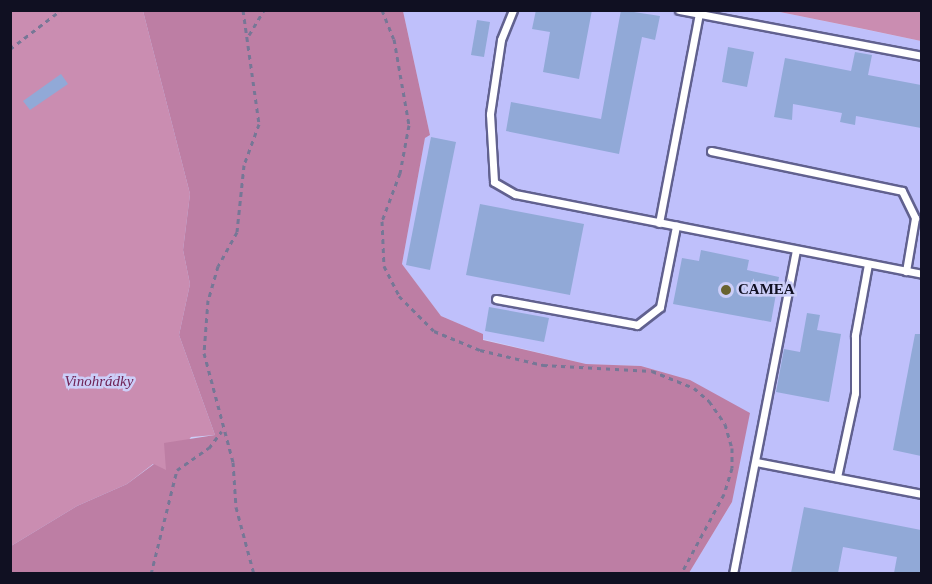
<!DOCTYPE html>
<html>
<head>
<meta charset="utf-8">
<style>
  body { margin:0 }
  #map { position:relative; width:932px; height:584px; overflow:hidden; background:#cccef8; font-family:"Times New Roman",serif }
  div>[style] { position:absolute }
  [style*='--x'] { left:calc(var(--x)*1px); top:calc(var(--y)*1px); width:calc(var(--w)*1px); rotate:calc(var(--a)*1deg) }
  .built>* { inset:0; background:#bfc0fb }
  .green>* { inset:0; background:#ca8db1 }
  .forest>* { inset:0; background:#bd7ea4 }
  .building>* { inset:0; background:#91a9d7 }
  .path>* { height:3px; margin-top:-1.5px; transform-origin:0; background:repeating-linear-gradient(90deg,#767796 0 4.5px,transparent 0 9px) }
  .roads { filter:drop-shadow(2px 0 #61618f) drop-shadow(-2px 0 #61618f) drop-shadow(0 2px #61618f) drop-shadow(0 -2px #61618f) }
  .lane>* { height:7px; margin:-3.5px; padding:0 3.5px; transform-origin:3.5px; border-radius:3.5px; background:#fff }
  .dots>* { width:16px; height:16px; translate:-50% -50%; box-sizing:border-box; border:3px solid #cccef8; border-radius:50% }
  span { translate:-50% -50%; white-space:nowrap; text-align:center; line-height:1.15; -webkit-text-stroke:5px #cccef8; paint-order:stroke }
  .poi-label { font-size:15px; color:#101022; font-weight:700 }
  .left { translate:0 -50%; text-align:left }
  .park-label { font-size:15px; color:#6f2356; font-style:italic }
  .frame { position:absolute; inset:0; border:12px solid #101022; pointer-events:none }
</style>
</head>
<body>
<div id="map">
  <div class="built">
    <i style="clip-path:polygon(403px 11px,775px 11px,921px 41px,921px 573px,689px 573px,732px 502px,690px 380px,641px 366px,586px 364px,483px 339px,482px 334px,441px 316px,402px 264px,425px 138px,430px 135px)"></i>
  </div>
  <div class="green">
    <i style="clip-path:polygon(11px 11px,143px 11px,190px 194px,183px 250px,190px 284px,179px 335px,215px 435px,191px 437px,166px 471px,153px 464px,127px 484px,77px 506px,11px 546px)"></i>
    <i style="clip-path:polygon(775px 11px,921px 11px,921px 41px,864px 29px)"></i>
  </div>
  <div class="forest">
    <i style="clip-path:polygon(143px 11px,403px 11px,430px 135px,425px 138px,402px 264px,441px 316px,483px 334px,483px 340px,586px 364px,641px 366px,690px 380px,750px 413px,732px 502px,689px 573px,11px 573px,11px 546px,77px 506px,127px 484px,154px 464px,166px 470px,164px 443px,215px 435px,179px 335px,190px 284px,183px 250px,190px 194px)"></i>
  </div>
  <div class="building">
    <i style="clip-path:polygon(536px 10px,592px 10px,579px 79px,543px 72px,550px 32px,532px 29px)"></i>
    <i style="clip-path:polygon(621px 10px,660px 16px,655px 40px,642px 37px,619px 154px,506px 131px,511px 102px,601px 119px)"></i>
    <i style="clip-path:polygon(477px 20px,490px 22px,484px 57px,471px 55px)"></i>
    <i style="clip-path:polygon(728px 47px,754px 52px,747px 87px,722px 82px)"></i>
    <i style="clip-path:polygon(855px 52px,872px 55px,868px 75px,921px 85px,921px 128px,856px 116px,855px 125px,840px 122px,842px 113px,793px 104px,792px 120px,774px 117px,785px 58px,851px 71px)"></i>
    <i style="clip-path:polygon(61px 74px,68px 84px,30px 110px,23px 101px)"></i>
    <i style="clip-path:polygon(431px 137px,456px 142px,430px 270px,406px 265px)"></i>
    <i style="clip-path:polygon(480px 204px,584px 224px,570px 295px,466px 275px)"></i>
    <i style="clip-path:polygon(701px 250px,749px 260px,747px 270px,779px 277px,771px 322px,673px 304px,682px 258px,699px 261px)"></i>
    <i style="clip-path:polygon(489px 307px,549px 318px,544px 342px,485px 331px)"></i>
    <i style="clip-path:polygon(807px 313px,820px 315px,817px 330px,841px 334px,829px 402px,776px 392px,784px 349px,800px 352px)"></i>
    <i style="clip-path:polygon(915px 334px,921px 334px,921px 456px,893px 450px)"></i>
    <i style="clip-path:polygon(804px 507px,921px 530px,921px 573px,894px 573px,897px 557px,843px 547px,838px 573px,791px 573px)"></i>
  </div>
  <div class="path">
    <i style="--x:243;--y:10;--w:115;--a:82"></i>
    <i style="--x:259;--y:124;--w:44;--a:110.1"></i>
    <i style="--x:244;--y:165;--w:67;--a:96"></i>
    <i style="--x:237;--y:232;--w:39;--a:119"></i>
    <i style="--x:218;--y:266;--w:35;--a:106"></i>
    <i style="--x:208;--y:300;--w:53;--a:94.3"></i>
    <i style="--x:204;--y:353;--w:113;--a:75.1"></i>
    <i style="--x:233;--y:462;--w:45;--a:86.2"></i>
    <i style="--x:236;--y:507;--w:69;--a:75"></i>
    <i style="--x:382;--y:10;--w:31;--a:68"></i>
    <i style="--x:394;--y:39;--w:87;--a:80.1"></i>
    <i style="--x:409;--y:125;--w:49;--a:100.6"></i>
    <i style="--x:400;--y:173;--w:51;--a:110.6"></i>
    <i style="--x:382;--y:221;--w:45;--a:87.5"></i>
    <i style="--x:384;--y:266;--w:34;--a:63"></i>
    <i style="--x:399;--y:296;--w:49;--a:45"></i>
    <i style="--x:434;--y:331;--w:50;--a:22.4"></i>
    <i style="--x:480;--y:350;--w:65;--a:13.4"></i>
    <i style="--x:543;--y:365;--w:109;--a:3.2"></i>
    <i style="--x:652;--y:371;--w:45;--a:22"></i>
    <i style="--x:694;--y:388;--w:20;--a:41"></i>
    <i style="--x:709;--y:401;--w:28;--a:55"></i>
    <i style="--x:725;--y:424;--w:25;--a:74"></i>
    <i style="--x:732;--y:448;--w:20;--a:90"></i>
    <i style="--x:732;--y:468;--w:27;--a:107"></i>
    <i style="--x:724;--y:494;--w:91;--a:118.3"></i>
    <i style="--x:249;--y:35;--w:29;--a:-59"></i>
    <i style="--x:10;--y:49;--w:64;--a:-37.4"></i>
    <i style="--x:151;--y:574;--w:107;--a:-76"></i>
    <i style="--x:177;--y:470;--w:39;--a:-35"></i>
    <i style="--x:209;--y:448;--w:21;--a:-53"></i>
  </div>
  <div class="roads">
    <div class="lane">
      <i style="--x:513;--y:10;--w:32;--a:112"></i>
      <i style="--x:501;--y:40;--w:75;--a:98.5"></i>
      <i style="--x:490;--y:114;--w:68;--a:86.6"></i>
      <i style="--x:494;--y:182;--w:24;--a:30"></i>
      <i style="--x:515;--y:194;--w:415;--a:11.1"></i>
      <i style="--x:679;--y:10;--w:247;--a:10.7"></i>
      <i style="--x:711;--y:151;--w:195;--a:11.8"></i>
      <i style="--x:902;--y:191;--w:30;--a:64"></i>
      <i style="--x:915;--y:218;--w:54;--a:99.6"></i>
      <i style="--x:659;--y:223;--w:213;--a:-79.2"></i>
      <i style="--x:496;--y:299;--w:143;--a:10.4"></i>
      <i style="--x:637;--y:325;--w:29;--a:-38"></i>
      <i style="--x:660;--y:307;--w:83;--a:-78.8"></i>
      <i style="--x:756;--y:462;--w:169;--a:10.9"></i>
      <i style="--x:837;--y:477;--w:86;--a:-77.9"></i>
      <i style="--x:855;--y:393;--w:58;--a:-90"></i>
      <i style="--x:855;--y:335;--w:72;--a:-79.6"></i>
      <i style="--x:733;--y:574;--w:330;--a:-79"></i>
    </div>
  </div>
  <div class="dots">
    <i style="left:726px;top:290px;background:#696330"></i>
  </div>
  <div class="poi-label">
    <span class="left" style="left:738px;top:290px">CAMEA</span>
  </div>
  <div class="park-label">
    <span style="left:99px;top:382px">Vinohrádky</span>
  </div>
  <div class="frame"></div>
</div>
</body>
</html>
